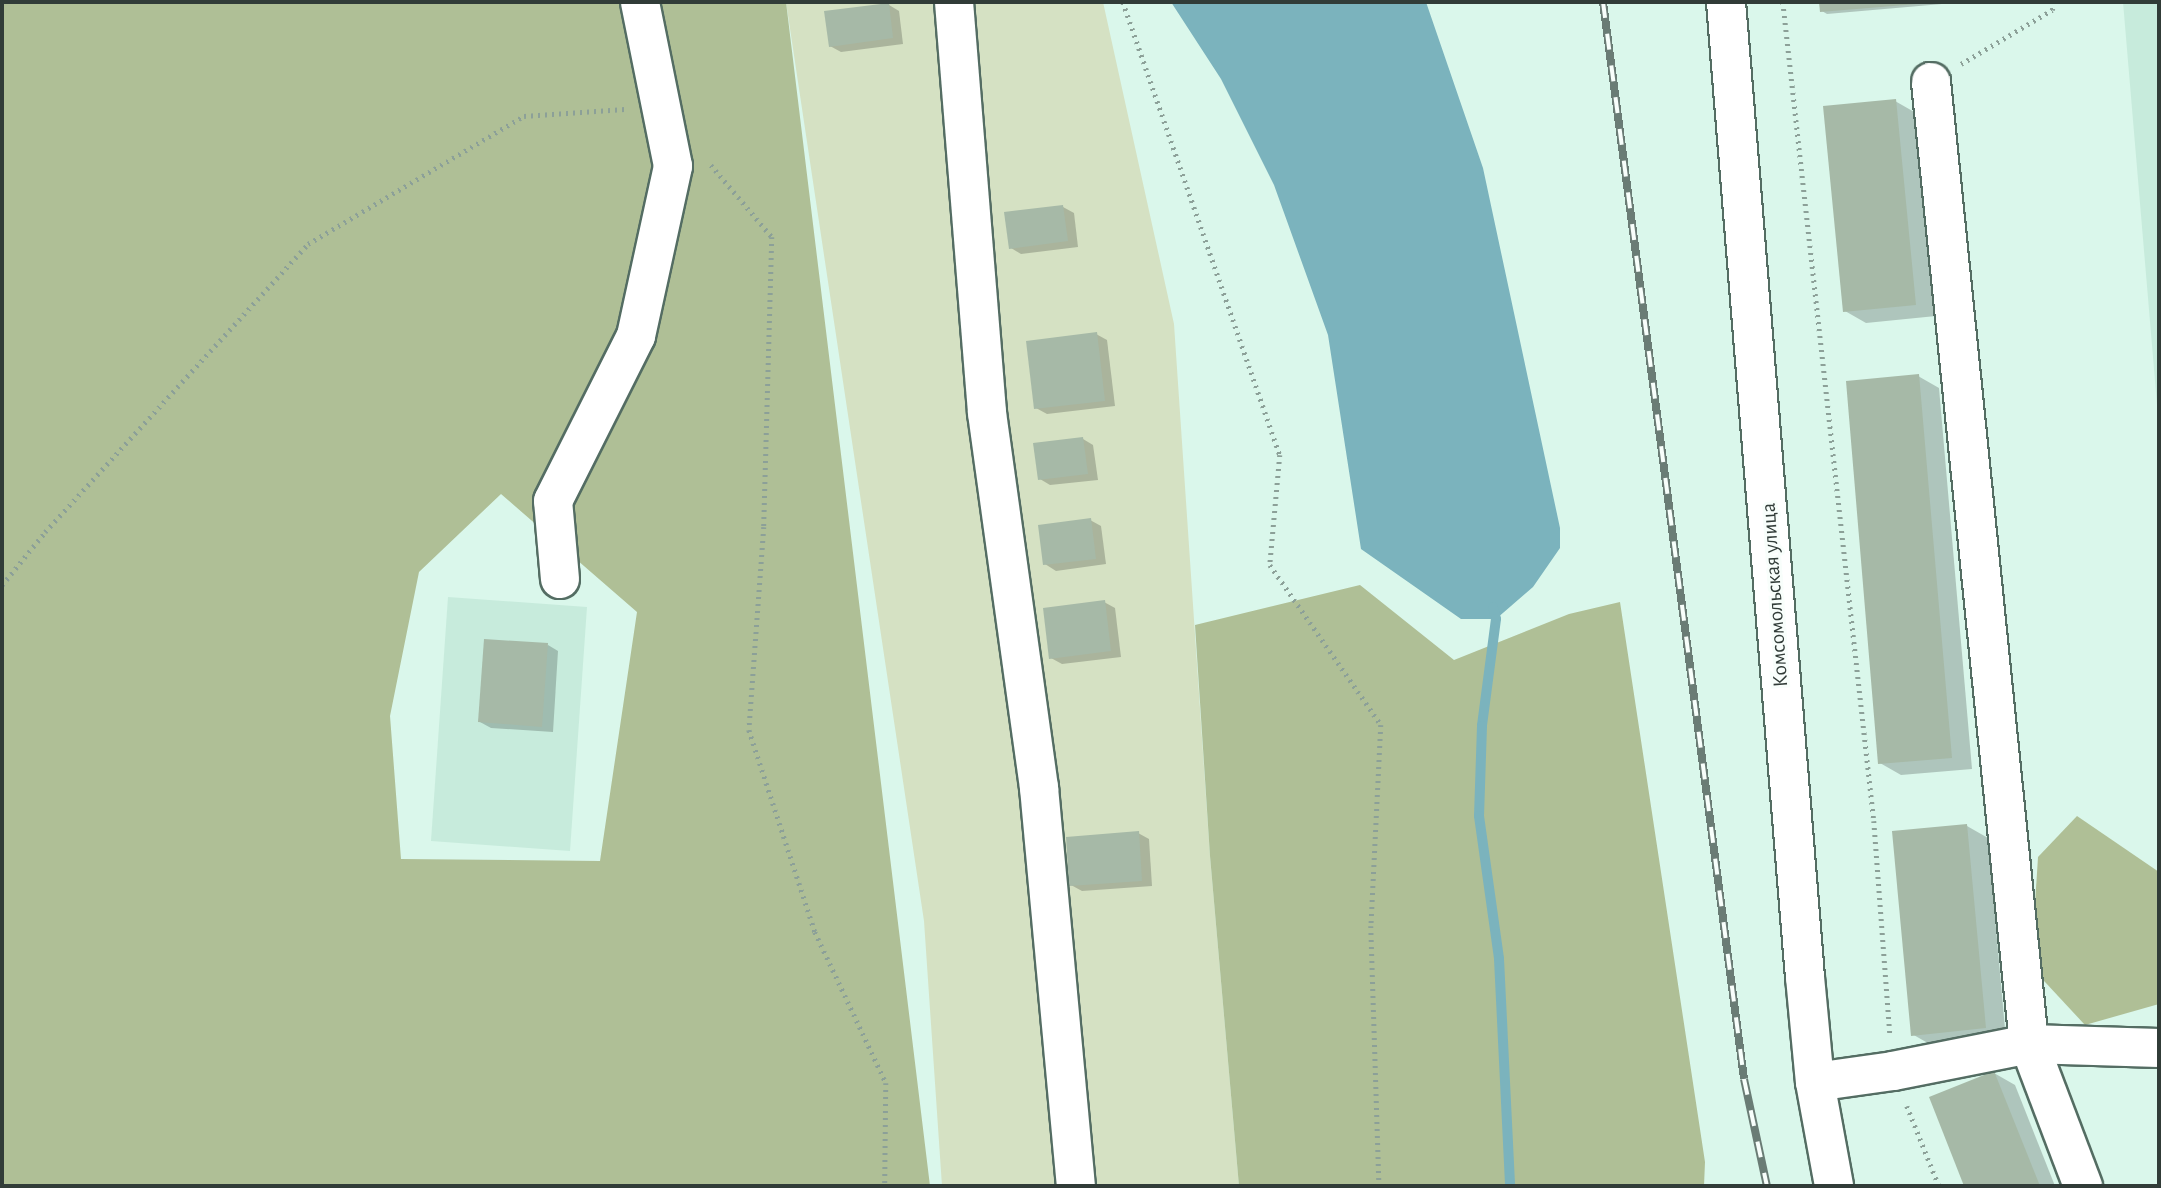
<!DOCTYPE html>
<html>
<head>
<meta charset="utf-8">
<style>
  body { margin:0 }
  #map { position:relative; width:2161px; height:1188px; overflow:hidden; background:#daf7eb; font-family:"Alegreya Sans",sans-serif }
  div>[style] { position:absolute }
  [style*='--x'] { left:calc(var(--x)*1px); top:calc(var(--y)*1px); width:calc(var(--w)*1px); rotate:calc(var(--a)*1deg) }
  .built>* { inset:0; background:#c7ebdc }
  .green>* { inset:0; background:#d5e1c3 }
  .forest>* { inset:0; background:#afbf96 }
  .water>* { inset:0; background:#7bb3bd }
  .shadow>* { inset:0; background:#0003 }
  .stream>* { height:10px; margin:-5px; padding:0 5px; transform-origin:5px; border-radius:5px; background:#7bb3bd }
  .building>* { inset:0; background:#a6b9a7 }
  .path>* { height:4.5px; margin-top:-2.25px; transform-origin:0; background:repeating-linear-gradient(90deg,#8ca098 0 2px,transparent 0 7px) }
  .roads { filter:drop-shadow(2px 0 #546d63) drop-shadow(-2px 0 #546d63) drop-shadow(0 2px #546d63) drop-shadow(0 -2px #546d63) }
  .minor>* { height:38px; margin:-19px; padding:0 19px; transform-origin:19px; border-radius:19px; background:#fff }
  .rail>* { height:8px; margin-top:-4px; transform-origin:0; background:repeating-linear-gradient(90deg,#f8fefb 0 16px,#6a7c75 0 32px); box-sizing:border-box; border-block:2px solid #6a7c75 }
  span { translate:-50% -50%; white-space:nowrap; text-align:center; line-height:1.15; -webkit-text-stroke:6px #f8fefb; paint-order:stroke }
  .street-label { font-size:21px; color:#313c38 }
  .frame { position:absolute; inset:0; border:4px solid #313c38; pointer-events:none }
</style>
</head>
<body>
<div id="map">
  <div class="built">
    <i style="clip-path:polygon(2123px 2px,2159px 2px,2159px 428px)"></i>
    <i style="clip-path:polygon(448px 597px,587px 607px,570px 851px,431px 841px)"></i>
  </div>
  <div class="green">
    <i style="clip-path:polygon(786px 2px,1103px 2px,1174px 324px,1210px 856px,1239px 1186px,942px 1186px,924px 921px)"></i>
  </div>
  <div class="forest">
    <i style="clip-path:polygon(evenodd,2px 2px,786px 2px,930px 1186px,2px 1186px,2px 2px,501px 494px,637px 612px,600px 861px,401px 859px,390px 716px,419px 572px,501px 494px)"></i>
    <i style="clip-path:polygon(1360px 585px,1454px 660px,1569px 614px,1620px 602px,1705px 1162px,1704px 1186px,1239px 1186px,1210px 856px,1195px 625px)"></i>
    <i style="clip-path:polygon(2077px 816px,2159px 872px,2159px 1004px,2085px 1025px,2031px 967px,2038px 857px)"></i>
  </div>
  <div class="water">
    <i style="clip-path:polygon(1171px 2px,1426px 2px,1483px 168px,1560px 528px,1560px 548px,1533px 587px,1496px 619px,1461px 619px,1361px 549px,1328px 335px,1274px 185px,1221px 79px)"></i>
  </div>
  <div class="shadow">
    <i style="clip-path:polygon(1821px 2px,1965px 2px,1827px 14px,1822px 11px)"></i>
    <i style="clip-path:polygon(889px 5px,899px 11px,903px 44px,841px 52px,830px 46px)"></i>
    <i style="clip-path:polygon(1895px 101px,1916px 113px,1936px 316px,1866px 323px,1845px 311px)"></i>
    <i style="clip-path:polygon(1063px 207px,1074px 213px,1078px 247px,1021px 254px,1011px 248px)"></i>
    <i style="clip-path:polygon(1096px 334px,1107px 340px,1115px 406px,1047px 414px,1036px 408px)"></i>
    <i style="clip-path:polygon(1918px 376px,1939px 388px,1972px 769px,1901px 775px,1880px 763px)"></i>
    <i style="clip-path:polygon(1083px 439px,1093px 445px,1098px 480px,1050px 485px,1040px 479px)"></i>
    <i style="clip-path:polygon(1090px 520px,1101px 526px,1106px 564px,1056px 571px,1045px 564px)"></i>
    <i style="clip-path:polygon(1104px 602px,1115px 608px,1121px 657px,1062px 664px,1051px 658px)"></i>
    <i style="clip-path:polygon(548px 645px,558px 651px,553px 732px,491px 728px,480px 722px)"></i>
    <i style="clip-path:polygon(1967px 826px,1988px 838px,2006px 1040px,1933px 1046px,1912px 1034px)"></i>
    <i style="clip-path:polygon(1138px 833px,1149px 839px,1152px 886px,1082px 891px,1071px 885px)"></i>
    <i style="clip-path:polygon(1994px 1073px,2015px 1085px,2055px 1186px,1966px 1186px,1931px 1098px)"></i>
  </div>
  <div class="stream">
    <i style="--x:1493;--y:607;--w:12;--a:76"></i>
    <i style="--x:1496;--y:619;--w:108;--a:97.5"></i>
    <i style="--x:1482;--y:726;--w:90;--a:91.9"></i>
    <i style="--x:1479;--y:816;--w:144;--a:82"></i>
    <i style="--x:1499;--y:959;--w:227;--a:87.2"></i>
  </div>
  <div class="building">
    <i style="clip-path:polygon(1819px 2px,1917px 2px,1917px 4px,1820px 12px)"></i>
    <i style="clip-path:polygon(889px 3px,893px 38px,829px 47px,824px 11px)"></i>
    <i style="clip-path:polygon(1896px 99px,1916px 305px,1843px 312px,1823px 106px)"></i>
    <i style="clip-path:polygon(1063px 205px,1068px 241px,1009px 249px,1004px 212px)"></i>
    <i style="clip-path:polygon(1097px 332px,1105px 401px,1034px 409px,1026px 341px)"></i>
    <i style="clip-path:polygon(1919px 374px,1952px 758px,1878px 764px,1846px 381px)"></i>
    <i style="clip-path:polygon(1083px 437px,1088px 474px,1038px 480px,1033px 443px)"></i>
    <i style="clip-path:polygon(1091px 518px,1096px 559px,1043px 565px,1038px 525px)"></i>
    <i style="clip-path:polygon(1105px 600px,1111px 651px,1049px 659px,1043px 608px)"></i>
    <i style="clip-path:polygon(484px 639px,548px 643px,542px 727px,478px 722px)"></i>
    <i style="clip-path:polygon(1967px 824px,1986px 1028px,1911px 1036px,1892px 831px)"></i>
    <i style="clip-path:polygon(1139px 831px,1142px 881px,1069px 886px,1066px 837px)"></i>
    <i style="clip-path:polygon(1994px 1071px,2040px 1186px,1964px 1186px,1929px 1097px)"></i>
  </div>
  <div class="path">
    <i style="--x:1123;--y:2;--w:479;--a:70.9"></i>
    <i style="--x:1280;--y:455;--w:110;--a:95.2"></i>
    <i style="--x:1270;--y:565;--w:195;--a:55.2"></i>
    <i style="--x:1381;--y:725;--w:201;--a:92.8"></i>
    <i style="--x:1371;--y:926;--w:260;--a:88.2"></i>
    <i style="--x:1783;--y:2;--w:824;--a:83.66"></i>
    <i style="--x:1874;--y:821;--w:213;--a:85.7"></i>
    <i style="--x:1961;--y:64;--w:106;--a:-30.7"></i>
    <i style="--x:2052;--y:10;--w:8;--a:-76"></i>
    <i style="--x:711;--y:165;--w:94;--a:49.7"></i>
    <i style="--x:772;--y:237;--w:290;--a:91.6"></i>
    <i style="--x:764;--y:527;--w:204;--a:94.2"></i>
    <i style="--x:749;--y:730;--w:213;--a:71.9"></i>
    <i style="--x:815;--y:932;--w:167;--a:64.8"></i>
    <i style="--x:886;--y:1083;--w:103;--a:90.6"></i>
    <i style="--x:2;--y:585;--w:68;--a:-50.9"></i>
    <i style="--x:45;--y:532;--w:390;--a:-47.6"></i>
    <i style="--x:308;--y:244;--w:251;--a:-30.7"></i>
    <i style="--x:524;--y:116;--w:101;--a:-4"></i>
    <i style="--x:1907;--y:1106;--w:86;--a:68.2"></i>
  </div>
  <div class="roads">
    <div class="minor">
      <i style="--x:954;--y:2;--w:412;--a:85.4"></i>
      <i style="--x:987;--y:413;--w:379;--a:82.1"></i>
      <i style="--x:1039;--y:788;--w:400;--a:84.7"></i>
      <i style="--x:1726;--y:2;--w:978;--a:85.37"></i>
      <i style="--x:1805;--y:977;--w:105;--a:84.6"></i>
      <i style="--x:1815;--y:1082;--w:106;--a:79.6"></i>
      <i style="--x:1931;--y:82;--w:967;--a:84.18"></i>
      <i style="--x:2029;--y:1044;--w:152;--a:69.2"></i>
      <i style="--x:560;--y:579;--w:78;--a:-95.1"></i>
      <i style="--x:553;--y:501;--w:185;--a:-63.3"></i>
      <i style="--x:636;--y:336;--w:174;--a:-77.7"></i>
      <i style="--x:673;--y:166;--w:167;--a:-101.4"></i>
      <i style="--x:1815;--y:1082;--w:79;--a:-8"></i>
      <i style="--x:1893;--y:1071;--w:139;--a:-11.2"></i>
      <i style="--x:2029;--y:1044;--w:130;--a:1.8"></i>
    </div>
  </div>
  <div class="rail">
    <i style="--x:1603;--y:2;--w:1086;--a:82.54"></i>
    <i style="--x:1744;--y:1079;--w:109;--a:77.9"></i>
  </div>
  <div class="street-label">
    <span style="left:1775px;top:595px;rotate:-94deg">Комсомольская улица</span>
  </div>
  <div class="frame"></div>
</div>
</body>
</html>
